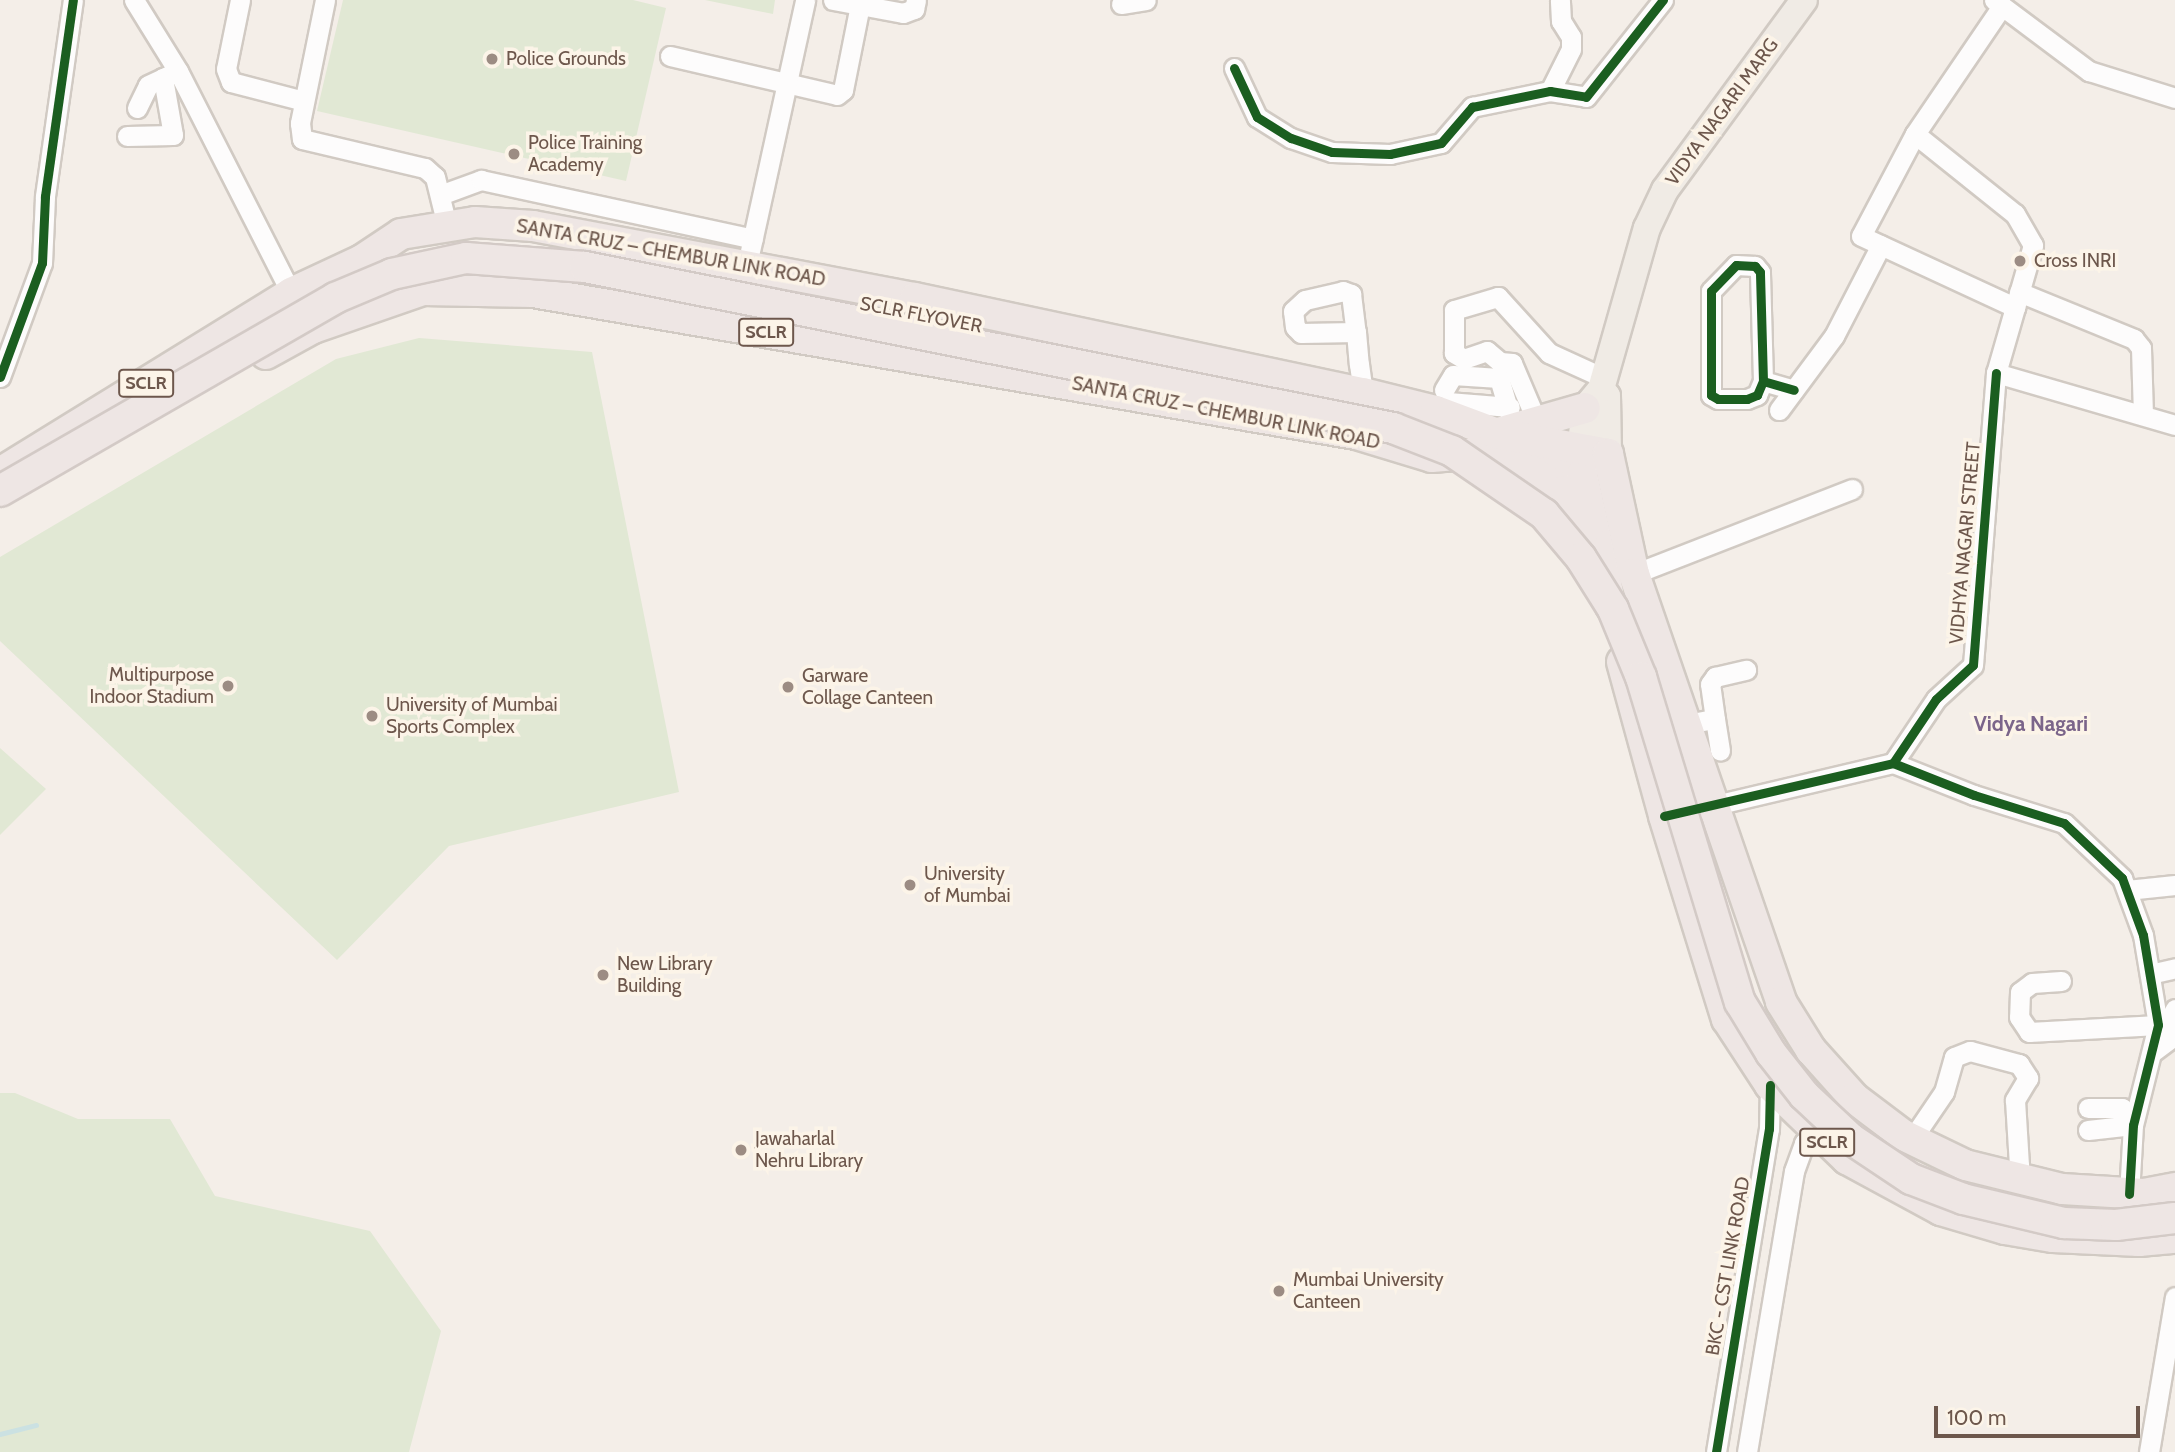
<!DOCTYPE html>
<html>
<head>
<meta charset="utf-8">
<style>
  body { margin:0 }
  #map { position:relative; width:2175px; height:1452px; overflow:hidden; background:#f4eee8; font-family:Cabin,sans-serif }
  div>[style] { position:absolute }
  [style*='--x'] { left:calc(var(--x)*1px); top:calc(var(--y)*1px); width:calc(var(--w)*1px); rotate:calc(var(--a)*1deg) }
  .green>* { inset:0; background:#e1e8d4 }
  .stream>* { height:4.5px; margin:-2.25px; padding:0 2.25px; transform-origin:2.25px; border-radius:2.25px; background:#cbe1e2 }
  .roads { filter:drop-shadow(2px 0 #d1cac3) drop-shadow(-2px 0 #d1cac3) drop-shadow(0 2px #d1cac3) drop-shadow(0 -2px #d1cac3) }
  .minor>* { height:19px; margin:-9.5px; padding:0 9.5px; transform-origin:9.5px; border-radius:9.5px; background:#fdfcfc }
  .major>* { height:26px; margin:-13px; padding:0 13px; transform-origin:13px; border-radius:13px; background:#f0ebe5 }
  .highway>* { height:30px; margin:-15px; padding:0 15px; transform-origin:15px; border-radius:15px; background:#eee6e4 }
  .bridges { filter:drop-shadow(2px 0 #d3cac6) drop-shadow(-2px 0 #d3cac6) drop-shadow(0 2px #d3cac6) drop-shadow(0 -2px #d3cac6) }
  .highway-bridge>* { height:30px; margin:-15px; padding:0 15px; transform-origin:15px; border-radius:15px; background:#eee6e4 }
  .cycleway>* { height:9px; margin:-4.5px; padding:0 4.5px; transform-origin:4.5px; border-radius:4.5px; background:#1b5e20 }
  .dots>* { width:19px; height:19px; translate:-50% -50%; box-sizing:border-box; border:4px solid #fcf4e8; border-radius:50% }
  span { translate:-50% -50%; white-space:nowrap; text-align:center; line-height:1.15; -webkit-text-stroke:7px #fcf4e8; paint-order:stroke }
  .shield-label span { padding:2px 5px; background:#fcf4e8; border:2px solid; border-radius:5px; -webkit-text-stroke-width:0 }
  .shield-label { font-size:18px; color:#6d574c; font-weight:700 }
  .poi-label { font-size:19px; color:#6d574c }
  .left { translate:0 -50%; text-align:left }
  .right { translate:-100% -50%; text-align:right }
  .street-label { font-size:19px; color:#6d574c }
  .neighbourhood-label { font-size:21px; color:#7b658a; font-weight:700 }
  .scale { position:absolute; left:1934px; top:1406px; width:206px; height:32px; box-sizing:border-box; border:4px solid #6d574c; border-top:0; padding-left:9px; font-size:21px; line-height:24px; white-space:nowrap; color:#6d574c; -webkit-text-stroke:5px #fcf4e8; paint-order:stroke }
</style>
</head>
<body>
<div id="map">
  <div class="green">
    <i style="clip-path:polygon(343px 0,633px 0,666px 8px,626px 181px,317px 111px)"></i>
    <i style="clip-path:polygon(705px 0,775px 0,773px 14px)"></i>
    <i style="clip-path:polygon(419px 338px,592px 352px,679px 792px,449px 846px,337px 960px,0 641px,0 557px,336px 359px)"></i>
    <i style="clip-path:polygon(0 748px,46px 789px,0 835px)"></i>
    <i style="clip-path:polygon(0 1093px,15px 1093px,78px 1119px,170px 1119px,215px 1196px,370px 1231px,441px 1331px,409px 1452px,0 1452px)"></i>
  </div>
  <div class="stream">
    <i style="--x:0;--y:1434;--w:37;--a:-14"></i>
  </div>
  <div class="roads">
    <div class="minor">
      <i style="--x:134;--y:0;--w:84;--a:58.2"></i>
      <i style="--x:178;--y:71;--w:249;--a:63"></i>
      <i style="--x:240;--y:0;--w:70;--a:101.5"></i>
      <i style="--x:226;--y:69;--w:14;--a:69"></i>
      <i style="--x:231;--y:82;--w:75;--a:14.6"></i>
      <i style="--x:325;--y:0;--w:126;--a:101.5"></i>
      <i style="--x:300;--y:123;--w:16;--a:83"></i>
      <i style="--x:302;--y:139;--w:126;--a:13.3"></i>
      <i style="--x:425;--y:168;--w:13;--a:42"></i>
      <i style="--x:435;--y:177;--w:50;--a:76.2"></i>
      <i style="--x:833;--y:0;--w:71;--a:10.5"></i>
      <i style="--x:903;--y:13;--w:12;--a:-20"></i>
      <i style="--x:914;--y:9;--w:9;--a:-77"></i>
      <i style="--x:1994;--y:0;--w:119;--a:36.8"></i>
      <i style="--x:2089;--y:71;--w:90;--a:17.4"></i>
      <i style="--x:1121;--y:4;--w:25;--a:-9"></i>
      <i style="--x:2002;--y:6;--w:155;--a:124.2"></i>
      <i style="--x:1915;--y:134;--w:115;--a:117.9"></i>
      <i style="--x:1861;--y:236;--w:170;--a:24.8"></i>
      <i style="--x:670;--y:56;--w:171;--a:13.1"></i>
      <i style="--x:837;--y:95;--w:8;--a:-40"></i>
      <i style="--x:843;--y:90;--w:87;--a:-78.7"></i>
      <i style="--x:1234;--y:68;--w:54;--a:64.9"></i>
      <i style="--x:1257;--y:117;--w:40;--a:32"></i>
      <i style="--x:1291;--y:138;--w:43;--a:18.9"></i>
      <i style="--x:1332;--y:152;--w:58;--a:2"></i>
      <i style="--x:1390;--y:154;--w:52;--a:-12.2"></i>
      <i style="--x:1441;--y:143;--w:48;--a:-49.3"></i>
      <i style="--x:1472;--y:107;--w:80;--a:-11.6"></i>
      <i style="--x:1550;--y:91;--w:36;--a:9"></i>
      <i style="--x:1586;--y:97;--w:124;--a:-51.6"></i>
      <i style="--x:1550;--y:91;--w:47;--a:-63.4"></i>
      <i style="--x:1571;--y:49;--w:12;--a:-90"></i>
      <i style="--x:1571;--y:37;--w:19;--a:-122"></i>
      <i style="--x:1561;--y:21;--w:21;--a:-93"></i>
      <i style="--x:137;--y:108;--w:25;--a:-64"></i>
      <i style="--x:148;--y:85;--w:26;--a:-25"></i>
      <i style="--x:1915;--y:134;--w:128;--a:38.7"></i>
      <i style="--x:2015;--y:214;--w:36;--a:60"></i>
      <i style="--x:2033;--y:245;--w:133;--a:106.1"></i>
      <i style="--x:1996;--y:373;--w:186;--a:16.2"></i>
      <i style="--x:127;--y:136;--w:46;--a:-1.2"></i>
      <i style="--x:173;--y:135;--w:58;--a:-100"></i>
      <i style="--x:440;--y:195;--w:44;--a:-20.1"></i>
      <i style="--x:481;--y:180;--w:278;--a:12.2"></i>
      <i style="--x:750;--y:251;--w:257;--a:-77.6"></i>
      <i style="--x:2019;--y:292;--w:124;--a:22.2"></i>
      <i style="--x:2134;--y:339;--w:11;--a:52"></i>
      <i style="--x:2141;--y:348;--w:67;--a:88.3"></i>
      <i style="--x:1356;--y:332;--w:55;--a:179"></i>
      <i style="--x:1301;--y:333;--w:8;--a:-135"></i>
      <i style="--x:1295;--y:327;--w:16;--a:-97"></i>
      <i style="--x:1293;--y:311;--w:16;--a:-43"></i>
      <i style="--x:1305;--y:300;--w:39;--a:-13"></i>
      <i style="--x:1343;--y:291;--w:9;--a:21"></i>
      <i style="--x:1351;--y:294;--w:38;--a:83"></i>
      <i style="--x:1356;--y:332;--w:32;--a:85"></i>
      <i style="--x:1359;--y:364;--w:29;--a:82"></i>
      <i style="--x:0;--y:377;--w:121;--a:-69.8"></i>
      <i style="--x:42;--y:263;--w:67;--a:-87.4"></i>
      <i style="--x:45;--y:196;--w:198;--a:-81.9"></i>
      <i style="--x:1763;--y:381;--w:109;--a:-91.6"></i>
      <i style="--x:1760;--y:272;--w:8;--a:-130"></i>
      <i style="--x:1755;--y:266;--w:19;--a:-177"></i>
      <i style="--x:1736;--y:265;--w:36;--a:134"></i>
      <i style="--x:1711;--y:291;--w:104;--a:90"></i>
      <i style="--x:1711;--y:395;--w:8;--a:30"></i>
      <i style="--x:1718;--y:399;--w:29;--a:0"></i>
      <i style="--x:1747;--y:399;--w:11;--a:-22"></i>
      <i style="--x:1757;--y:395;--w:15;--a:-67"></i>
      <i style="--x:1763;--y:381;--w:32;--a:16"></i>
      <i style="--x:1444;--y:390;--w:17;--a:-59"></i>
      <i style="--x:1453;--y:375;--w:46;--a:3.7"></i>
      <i style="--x:1499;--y:378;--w:53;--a:73.6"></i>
      <i style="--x:1448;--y:402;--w:62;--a:4.6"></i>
      <i style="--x:1779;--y:410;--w:92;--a:-53.4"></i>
      <i style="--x:1834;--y:336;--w:102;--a:-62.7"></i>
      <i style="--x:1537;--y:422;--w:64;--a:-113"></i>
      <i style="--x:1512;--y:363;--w:12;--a:-175"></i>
      <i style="--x:1500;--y:362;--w:17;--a:-140"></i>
      <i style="--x:1487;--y:351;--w:24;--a:161"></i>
      <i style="--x:1464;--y:359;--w:12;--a:-149"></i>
      <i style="--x:1454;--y:353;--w:43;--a:-90"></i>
      <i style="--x:1454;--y:310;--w:46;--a:-16.5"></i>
      <i style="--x:1498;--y:297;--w:76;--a:47.7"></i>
      <i style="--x:1549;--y:353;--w:60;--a:24.4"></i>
      <i style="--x:1634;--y:574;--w:234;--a:-21.3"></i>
      <i style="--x:1715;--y:719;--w:32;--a:81"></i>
      <i style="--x:1686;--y:724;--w:29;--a:-10"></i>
      <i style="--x:1715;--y:719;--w:35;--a:-98"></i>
      <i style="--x:1710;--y:684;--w:9;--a:-54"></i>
      <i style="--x:1715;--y:677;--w:32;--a:-13"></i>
      <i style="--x:1893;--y:763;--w:87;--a:21.6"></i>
      <i style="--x:1974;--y:795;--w:94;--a:17.3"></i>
      <i style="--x:2064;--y:823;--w:80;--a:43.5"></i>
      <i style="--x:2122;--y:878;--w:61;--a:69.8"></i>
      <i style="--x:2143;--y:935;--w:91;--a:80.5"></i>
      <i style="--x:2158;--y:1025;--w:103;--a:104"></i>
      <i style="--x:2133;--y:1125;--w:69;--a:93.3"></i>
      <i style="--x:1673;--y:815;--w:226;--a:-13.3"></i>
      <i style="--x:1893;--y:763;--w:77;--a:-56.1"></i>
      <i style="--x:1936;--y:699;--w:50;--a:-42.6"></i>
      <i style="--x:1973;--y:665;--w:293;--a:-85.5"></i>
      <i style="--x:2127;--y:890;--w:48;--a:-5.9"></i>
      <i style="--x:2150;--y:974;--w:26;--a:-13"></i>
      <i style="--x:2061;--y:981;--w:29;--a:176"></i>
      <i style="--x:2032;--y:983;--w:15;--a:143"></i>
      <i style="--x:2020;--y:992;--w:25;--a:92"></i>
      <i style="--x:2019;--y:1017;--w:18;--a:56"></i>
      <i style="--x:2029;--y:1032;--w:129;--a:-3.1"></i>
      <i style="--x:2175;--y:1009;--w:9;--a:117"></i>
      <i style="--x:2171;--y:1017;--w:16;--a:75"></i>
      <i style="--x:2154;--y:1051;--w:26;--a:-37"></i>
      <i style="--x:2088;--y:1108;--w:34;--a:0"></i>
      <i style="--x:2122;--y:1108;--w:17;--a:80"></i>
      <i style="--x:2088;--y:1130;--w:45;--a:-6.3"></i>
      <i style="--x:1912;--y:1139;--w:57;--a:-55.8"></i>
      <i style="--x:1944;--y:1092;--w:36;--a:-74"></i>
      <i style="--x:1954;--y:1057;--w:17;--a:-21"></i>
      <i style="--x:1970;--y:1051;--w:51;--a:14.9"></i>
      <i style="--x:2019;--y:1064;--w:17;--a:57"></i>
      <i style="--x:2028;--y:1078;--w:26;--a:121"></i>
      <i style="--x:2015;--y:1100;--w:65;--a:86.5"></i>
      <i style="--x:2019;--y:1165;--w:15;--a:101"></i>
      <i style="--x:1716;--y:1452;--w:327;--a:-80.7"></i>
      <i style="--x:1769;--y:1129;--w:44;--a:-88.7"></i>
      <i style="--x:1747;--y:1452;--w:285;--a:-80.5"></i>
      <i style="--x:1794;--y:1171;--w:30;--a:-70"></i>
      <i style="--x:1804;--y:1143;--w:16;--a:-47"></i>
      <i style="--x:2149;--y:1452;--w:157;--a:-80.5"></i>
    </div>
    <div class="major">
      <i style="--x:1601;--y:389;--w:9;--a:49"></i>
      <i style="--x:1607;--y:396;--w:58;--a:89"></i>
      <i style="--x:1580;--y:452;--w:44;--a:-83.5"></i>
      <i style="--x:1585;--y:408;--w:25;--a:-50"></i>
      <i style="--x:1601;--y:389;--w:167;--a:-74.1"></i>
      <i style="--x:1647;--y:228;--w:42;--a:-64.7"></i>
      <i style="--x:1665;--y:190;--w:235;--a:-53.8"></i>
    </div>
    <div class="highway">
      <i style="--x:266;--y:354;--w:54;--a:-29"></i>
      <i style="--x:313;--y:328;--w:116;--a:-19.1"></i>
      <i style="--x:423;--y:290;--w:110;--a:1"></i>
      <i style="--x:533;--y:292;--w:835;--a:9.79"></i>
      <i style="--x:1356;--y:434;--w:79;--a:16.8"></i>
      <i style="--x:1432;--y:457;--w:48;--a:-4.8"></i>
      <i style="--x:1480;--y:453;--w:65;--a:8.9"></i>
      <i style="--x:1544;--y:463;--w:40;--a:16"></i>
      <i style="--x:1582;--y:474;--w:135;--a:77.6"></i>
      <i style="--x:1502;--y:432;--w:86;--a:-16.1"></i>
      <i style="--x:1524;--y:466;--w:46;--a:32.7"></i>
      <i style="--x:1563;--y:491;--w:43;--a:52.6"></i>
      <i style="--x:0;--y:473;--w:342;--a:-31.7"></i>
      <i style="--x:291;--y:293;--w:78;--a:-24.9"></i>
      <i style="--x:362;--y:260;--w:47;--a:-33.7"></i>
      <i style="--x:401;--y:234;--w:75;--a:-9.2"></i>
      <i style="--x:475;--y:222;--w:58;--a:3.9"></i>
      <i style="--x:533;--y:226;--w:389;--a:10.7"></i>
      <i style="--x:915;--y:298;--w:458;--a:12"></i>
      <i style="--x:1363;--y:393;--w:75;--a:13.9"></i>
      <i style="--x:1436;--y:411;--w:63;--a:20.4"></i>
      <i style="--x:1495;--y:433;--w:115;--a:10.5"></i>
      <i style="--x:1608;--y:454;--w:123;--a:77.8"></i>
      <i style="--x:1634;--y:574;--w:453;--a:71"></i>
      <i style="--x:1781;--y:1002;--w:57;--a:58"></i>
      <i style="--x:1811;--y:1050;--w:64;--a:48.1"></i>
      <i style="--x:1854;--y:1098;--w:61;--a:37.1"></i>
      <i style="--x:1903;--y:1135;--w:69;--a:25.8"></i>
      <i style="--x:1965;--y:1165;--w:100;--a:13.9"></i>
      <i style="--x:2062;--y:1189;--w:82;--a:3.5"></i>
      <i style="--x:2144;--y:1194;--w:32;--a:-11"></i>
      <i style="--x:1622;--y:662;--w:160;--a:74.7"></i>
      <i style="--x:1664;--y:816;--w:213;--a:72.8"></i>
      <i style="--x:1727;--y:1019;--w:79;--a:56.9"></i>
      <i style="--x:1770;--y:1085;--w:107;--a:43.9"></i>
      <i style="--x:1847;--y:1159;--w:107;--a:28.5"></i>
      <i style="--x:1941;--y:1210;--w:67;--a:16.5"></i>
      <i style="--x:2005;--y:1229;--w:49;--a:9.5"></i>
      <i style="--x:2053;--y:1237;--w:86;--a:2.7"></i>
      <i style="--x:2139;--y:1241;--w:36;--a:-5"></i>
    </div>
  </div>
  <div class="bridges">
    <div class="highway-bridge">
      <i style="--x:0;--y:491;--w:387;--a:-29.9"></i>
      <i style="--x:335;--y:298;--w:62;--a:-22.8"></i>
      <i style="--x:392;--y:274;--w:76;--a:-12.2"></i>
      <i style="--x:466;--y:258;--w:119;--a:4.3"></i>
      <i style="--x:585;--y:267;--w:824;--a:11.27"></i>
      <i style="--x:1393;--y:428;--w:63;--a:21.3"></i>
      <i style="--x:1452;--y:451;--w:112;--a:34.4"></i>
      <i style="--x:1544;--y:514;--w:57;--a:49.9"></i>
      <i style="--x:1581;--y:558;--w:60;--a:57.9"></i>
      <i style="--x:1613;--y:609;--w:74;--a:67.6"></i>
      <i style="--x:1641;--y:677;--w:340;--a:73.1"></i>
      <i style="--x:1740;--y:1002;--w:60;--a:58.7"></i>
      <i style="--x:1771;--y:1053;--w:53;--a:51.8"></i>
      <i style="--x:1804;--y:1095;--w:64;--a:43.1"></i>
      <i style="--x:1851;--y:1139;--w:72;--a:33.7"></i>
      <i style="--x:1911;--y:1179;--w:56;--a:21"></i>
      <i style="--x:1963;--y:1199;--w:104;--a:13.4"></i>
      <i style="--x:2064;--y:1223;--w:52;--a:2.2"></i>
      <i style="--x:2116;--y:1225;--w:59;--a:-6.8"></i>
    </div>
  </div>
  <div class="cycleway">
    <i style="--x:1234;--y:68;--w:54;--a:64.9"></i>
    <i style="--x:1257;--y:117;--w:40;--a:32"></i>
    <i style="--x:1291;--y:138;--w:43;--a:18.9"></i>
    <i style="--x:1332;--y:152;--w:58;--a:2"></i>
    <i style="--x:1390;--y:154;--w:52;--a:-12.2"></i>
    <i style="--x:1441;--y:143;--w:48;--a:-49.3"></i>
    <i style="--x:1472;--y:107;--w:80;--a:-11.6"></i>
    <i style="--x:1550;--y:91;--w:36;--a:9"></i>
    <i style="--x:1586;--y:97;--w:124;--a:-51.6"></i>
    <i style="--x:0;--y:377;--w:121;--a:-69.8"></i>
    <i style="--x:42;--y:263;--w:67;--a:-87.4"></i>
    <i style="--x:45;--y:196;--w:198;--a:-81.9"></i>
    <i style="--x:1763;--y:381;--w:109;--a:-91.6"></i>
    <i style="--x:1760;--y:272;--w:8;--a:-130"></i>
    <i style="--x:1755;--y:266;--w:19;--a:-177"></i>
    <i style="--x:1736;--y:265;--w:36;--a:134"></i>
    <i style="--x:1711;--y:291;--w:104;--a:90"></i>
    <i style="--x:1711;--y:395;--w:8;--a:30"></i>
    <i style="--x:1718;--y:399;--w:29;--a:0"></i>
    <i style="--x:1747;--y:399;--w:11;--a:-22"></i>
    <i style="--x:1757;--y:395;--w:15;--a:-67"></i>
    <i style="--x:1763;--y:381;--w:32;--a:16"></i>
    <i style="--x:1893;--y:763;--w:87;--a:21.6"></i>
    <i style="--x:1974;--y:795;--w:94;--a:17.3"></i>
    <i style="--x:2064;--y:823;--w:80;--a:43.5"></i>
    <i style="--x:2122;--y:878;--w:61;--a:69.8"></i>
    <i style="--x:2143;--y:935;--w:91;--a:80.5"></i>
    <i style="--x:2158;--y:1025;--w:103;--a:104"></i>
    <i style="--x:2133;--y:1125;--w:69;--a:93.3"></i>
    <i style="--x:1664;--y:816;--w:235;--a:-13"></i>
    <i style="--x:1893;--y:763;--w:77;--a:-56.1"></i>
    <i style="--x:1936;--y:699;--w:50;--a:-42.6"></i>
    <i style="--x:1973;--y:665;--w:293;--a:-85.5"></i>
    <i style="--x:1716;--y:1452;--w:327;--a:-80.7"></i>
    <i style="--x:1769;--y:1129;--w:44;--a:-88.7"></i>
  </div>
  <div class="dots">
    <i style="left:492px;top:59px;background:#9c8c83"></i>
    <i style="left:514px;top:154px;background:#9c8c83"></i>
    <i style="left:2020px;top:261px;background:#9c8c83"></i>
    <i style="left:228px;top:686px;background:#9c8c83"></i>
    <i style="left:788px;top:687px;background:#9c8c83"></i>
    <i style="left:372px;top:716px;background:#9c8c83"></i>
    <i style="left:910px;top:885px;background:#9c8c83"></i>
    <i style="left:603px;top:975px;background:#9c8c83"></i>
    <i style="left:741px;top:1150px;background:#9c8c83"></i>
    <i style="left:1279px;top:1291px;background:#9c8c83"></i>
  </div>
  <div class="shield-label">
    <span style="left:766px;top:332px">SCLR</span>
    <span style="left:146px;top:383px">SCLR</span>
    <span style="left:1827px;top:1142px">SCLR</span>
  </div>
  <div class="poi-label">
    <span class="left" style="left:506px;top:59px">Police Grounds</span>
    <span class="left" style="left:528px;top:154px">Police Training<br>Academy</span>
    <span class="left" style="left:2034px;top:261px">Cross INRI</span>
    <span class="right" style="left:214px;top:686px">Multipurpose<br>Indoor Stadium</span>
    <span class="left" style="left:802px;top:687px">Garware<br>Collage Canteen</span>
    <span class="left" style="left:386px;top:716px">University of Mumbai<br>Sports Complex</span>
    <span class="left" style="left:924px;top:885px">University<br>of Mumbai</span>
    <span class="left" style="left:617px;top:975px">New Library<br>Building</span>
    <span class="left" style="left:755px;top:1150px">Jawaharlal<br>Nehru Library</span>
    <span class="left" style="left:1293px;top:1291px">Mumbai University<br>Canteen</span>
  </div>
  <div class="street-label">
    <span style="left:1722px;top:112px;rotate:-54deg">VIDYA NAGARI MARG</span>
    <span style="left:671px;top:253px;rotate:10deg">SANTA CRUZ – CHEMBUR LINK ROAD</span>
    <span style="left:921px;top:315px;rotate:11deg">SCLR FLYOVER</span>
    <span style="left:1226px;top:413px;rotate:11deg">SANTA CRUZ – CHEMBUR LINK ROAD</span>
    <span style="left:1965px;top:543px;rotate:-85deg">VIDHYA NAGARI STREET</span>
    <span style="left:1728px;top:1266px;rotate:-80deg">BKC - CST LINK ROAD</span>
  </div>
  <div class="neighbourhood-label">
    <span style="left:2031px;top:724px">Vidya Nagari</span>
  </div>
  <div class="scale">100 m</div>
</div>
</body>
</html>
